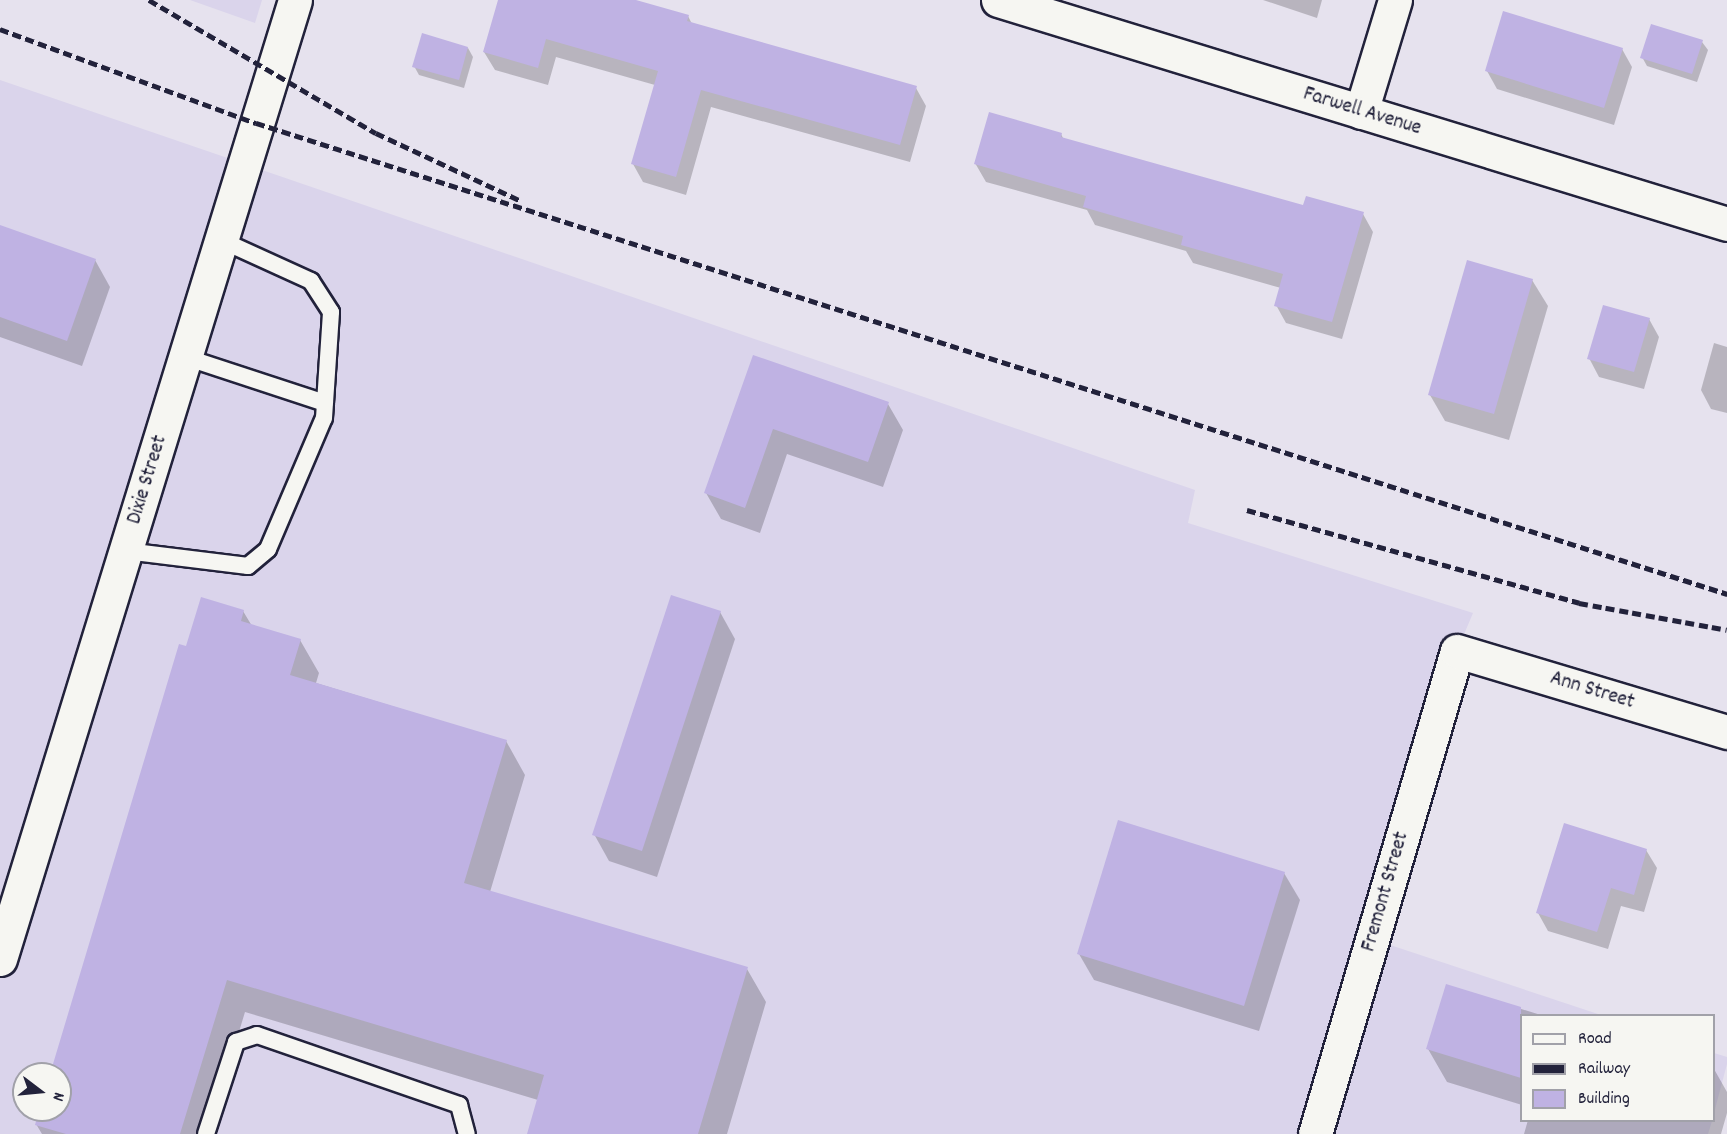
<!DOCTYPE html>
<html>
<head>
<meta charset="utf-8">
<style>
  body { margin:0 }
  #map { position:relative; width:1727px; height:1134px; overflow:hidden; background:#e6e2ee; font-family:Dekko,sans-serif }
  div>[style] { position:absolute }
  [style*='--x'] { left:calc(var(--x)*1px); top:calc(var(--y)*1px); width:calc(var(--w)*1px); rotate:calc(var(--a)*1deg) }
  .built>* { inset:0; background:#dad4eb }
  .shadow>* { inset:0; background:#0003 }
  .building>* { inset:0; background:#bfb2e3 }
  .roads { filter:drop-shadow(2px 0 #22223b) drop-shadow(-2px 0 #22223b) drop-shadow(0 2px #22223b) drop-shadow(0 -2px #22223b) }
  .service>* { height:16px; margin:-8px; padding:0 8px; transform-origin:8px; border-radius:8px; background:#f6f6f2 }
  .minor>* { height:33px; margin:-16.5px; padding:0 16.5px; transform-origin:16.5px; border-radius:16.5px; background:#f6f6f2 }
  .rail>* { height:4.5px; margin-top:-2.25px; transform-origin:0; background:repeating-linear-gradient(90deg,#22223b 0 9px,transparent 0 13.5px) }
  span { translate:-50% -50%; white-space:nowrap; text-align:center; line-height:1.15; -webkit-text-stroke:4.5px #f6f6f2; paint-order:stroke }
  .street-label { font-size:21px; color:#22223b }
  .legend { position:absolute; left:1520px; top:1014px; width:195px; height:108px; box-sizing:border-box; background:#f6f6f2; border:2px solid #a1a1a9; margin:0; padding:8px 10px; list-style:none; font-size:18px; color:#22223b }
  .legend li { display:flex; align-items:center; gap:12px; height:30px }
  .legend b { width:30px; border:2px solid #a1a1a9 }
  .north { position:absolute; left:12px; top:1062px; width:60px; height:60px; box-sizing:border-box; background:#f6f6f2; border:2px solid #a1a1a9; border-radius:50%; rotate:106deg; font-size:16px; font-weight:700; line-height:24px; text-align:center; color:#22223b }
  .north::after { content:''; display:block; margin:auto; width:21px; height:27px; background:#22223b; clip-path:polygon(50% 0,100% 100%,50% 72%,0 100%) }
</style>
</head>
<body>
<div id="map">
  <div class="built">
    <i style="clip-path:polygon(190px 0,262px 0,255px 23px)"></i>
    <i style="clip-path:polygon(evenodd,0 80px,1195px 490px,1188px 523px,1473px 613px,1457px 651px,1372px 939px,1601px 1015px,1522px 1016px,1522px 1120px,1712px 1121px,1708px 1134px,0 1134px,0 80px,24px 1074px,60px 1074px,60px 1110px,24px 1110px,24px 1074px)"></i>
    <i style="clip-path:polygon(1714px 1053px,1727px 1057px,1727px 1064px,1714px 1113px)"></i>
  </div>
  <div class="shadow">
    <i style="clip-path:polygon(499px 0,632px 0,688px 16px,692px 24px,916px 88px,926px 106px,910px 162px,711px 107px,686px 195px,643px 182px,633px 164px,655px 85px,556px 57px,548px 85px,495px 70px,484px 52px)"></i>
    <i style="clip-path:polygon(1263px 0,1322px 0,1317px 18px)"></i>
    <i style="clip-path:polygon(1702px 42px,1708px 50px,1697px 82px,1647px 66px,1642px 57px)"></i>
    <i style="clip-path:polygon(468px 48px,473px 57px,464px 88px,419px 75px,414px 66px)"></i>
    <i style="clip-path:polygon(1622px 49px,1632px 67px,1614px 125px,1497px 89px,1487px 71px)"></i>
    <i style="clip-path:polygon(1061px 134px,1064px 140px,1304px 207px,1363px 214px,1373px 232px,1342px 339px,1286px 323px,1276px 305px,1281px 288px,1193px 263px,1186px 251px,1095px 225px,1087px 210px,986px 182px,975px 163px)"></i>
    <i style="clip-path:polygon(0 227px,95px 260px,110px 287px,82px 366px,0 337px)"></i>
    <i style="clip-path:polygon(1532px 280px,1548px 306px,1509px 440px,1445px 421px,1430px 395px)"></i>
    <i style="clip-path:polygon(1649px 319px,1659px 337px,1644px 389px,1599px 377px,1589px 358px)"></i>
    <i style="clip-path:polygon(1714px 343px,1727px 347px,1727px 413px,1711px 409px,1701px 390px)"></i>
    <i style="clip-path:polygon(754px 357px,888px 404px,903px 430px,883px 487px,787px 454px,760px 533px,721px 519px,706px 493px)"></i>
    <i style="clip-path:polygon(243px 611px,252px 626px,300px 640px,319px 673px,316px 683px,506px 741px,525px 775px,490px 892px,747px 969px,766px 1002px,727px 1134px,528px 1134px,538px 1100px,245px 1012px,208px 1134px,42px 1134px,36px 1124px,41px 1110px,60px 1110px,60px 1074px,52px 1074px,187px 648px)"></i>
    <i style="clip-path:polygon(720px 612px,735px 639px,657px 877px,609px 861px,594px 834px)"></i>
    <i style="clip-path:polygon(1646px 850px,1657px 868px,1644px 912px,1621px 906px,1608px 949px,1548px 931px,1538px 913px)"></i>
    <i style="clip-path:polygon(1284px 873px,1300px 900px,1259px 1031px,1094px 980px,1079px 954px)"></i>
    <i style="clip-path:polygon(1447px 986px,1544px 1016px,1522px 1016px,1522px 1105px,1447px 1082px,1428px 1049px)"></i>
    <i style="clip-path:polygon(1714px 1069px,1727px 1092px,1727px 1113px,1721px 1134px,1524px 1134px,1528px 1120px,1714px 1120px)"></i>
  </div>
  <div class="building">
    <i style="clip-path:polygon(498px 0,636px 0,689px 15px,687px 21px,917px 86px,900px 145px,701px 90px,676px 177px,631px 164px,658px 71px,546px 39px,538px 68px,483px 52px)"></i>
    <i style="clip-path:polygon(1503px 11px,1623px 48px,1604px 108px,1485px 71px)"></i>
    <i style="clip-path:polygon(1651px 24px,1703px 40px,1692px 74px,1640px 58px)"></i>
    <i style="clip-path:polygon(422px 33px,468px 47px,459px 80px,412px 67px)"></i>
    <i style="clip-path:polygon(989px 112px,1062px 133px,1061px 137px,1303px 205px,1306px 196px,1364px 212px,1332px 322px,1274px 306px,1283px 274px,1181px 245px,1183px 236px,1083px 207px,1086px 196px,974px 164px)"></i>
    <i style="clip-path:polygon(0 225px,96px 259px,67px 341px,0 317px)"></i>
    <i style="clip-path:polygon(1467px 260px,1533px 279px,1494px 414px,1428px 395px)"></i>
    <i style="clip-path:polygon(1603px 305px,1650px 318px,1634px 372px,1587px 359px)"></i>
    <i style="clip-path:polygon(753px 355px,889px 402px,868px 462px,773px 429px,745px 508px,704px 493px)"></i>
    <i style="clip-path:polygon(671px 595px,721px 611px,642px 851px,592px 835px)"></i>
    <i style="clip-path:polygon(201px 597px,244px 610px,241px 621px,301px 639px,290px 675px,507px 740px,464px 883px,748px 967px,698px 1134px,527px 1134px,544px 1075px,227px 980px,180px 1134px,66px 1134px,35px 1125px,39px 1110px,60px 1110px,60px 1074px,50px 1074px,179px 644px,186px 646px)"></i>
    <i style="clip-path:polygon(1118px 820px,1285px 872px,1244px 1006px,1077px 954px)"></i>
    <i style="clip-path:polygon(1564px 823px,1647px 849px,1634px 895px,1611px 888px,1597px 932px,1536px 913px)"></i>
    <i style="clip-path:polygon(1446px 984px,1521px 1007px,1521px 1078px,1426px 1049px)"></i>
  </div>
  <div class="roads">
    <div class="service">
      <i style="--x:185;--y:357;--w:147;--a:18.2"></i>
      <i style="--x:126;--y:551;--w:123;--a:7"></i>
      <i style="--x:248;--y:566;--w:26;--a:-40"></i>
      <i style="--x:268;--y:549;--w:142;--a:-66.9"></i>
      <i style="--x:324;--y:418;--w:106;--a:-86.2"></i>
      <i style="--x:331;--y:312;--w:37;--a:-123"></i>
      <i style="--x:311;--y:281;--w:99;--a:-155.5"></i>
      <i style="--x:206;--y:1134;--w:97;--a:-71.9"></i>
      <i style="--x:236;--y:1042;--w:22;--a:-18"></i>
      <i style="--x:257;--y:1035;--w:214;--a:19.1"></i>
      <i style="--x:459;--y:1105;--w:30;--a:75"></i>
    </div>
    <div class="minor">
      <i style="--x:998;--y:0;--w:763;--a:17.08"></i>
      <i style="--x:1361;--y:112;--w:117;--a:-73.1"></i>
      <i style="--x:0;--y:959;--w:1003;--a:-72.9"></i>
      <i style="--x:1315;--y:1134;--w:503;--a:-73.62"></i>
      <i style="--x:1457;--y:651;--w:282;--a:16.7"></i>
    </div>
  </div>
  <div class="rail">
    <i style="--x:149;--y:0;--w:263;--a:30.4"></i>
    <i style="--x:376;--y:133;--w:158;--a:25.1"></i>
    <i style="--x:0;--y:29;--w:273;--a:20.2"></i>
    <i style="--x:256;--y:123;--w:1545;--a:17.75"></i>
    <i style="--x:1247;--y:510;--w:345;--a:15.6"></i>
    <i style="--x:1579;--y:603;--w:150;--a:10.3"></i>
  </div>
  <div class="street-label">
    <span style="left:1362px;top:112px;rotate:17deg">Farwell Avenue</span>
    <span style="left:148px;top:480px;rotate:-73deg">Dixie Street</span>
    <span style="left:1592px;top:691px;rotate:17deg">Ann Street</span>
    <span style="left:1386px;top:892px;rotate:-74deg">Fremont Street</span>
  </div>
  <ul class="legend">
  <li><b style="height:8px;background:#f6f6f2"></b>Road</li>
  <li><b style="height:8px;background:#22223b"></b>Railway</li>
  <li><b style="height:16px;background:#bfb2e3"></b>Building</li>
  </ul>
  <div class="north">N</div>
</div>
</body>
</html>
